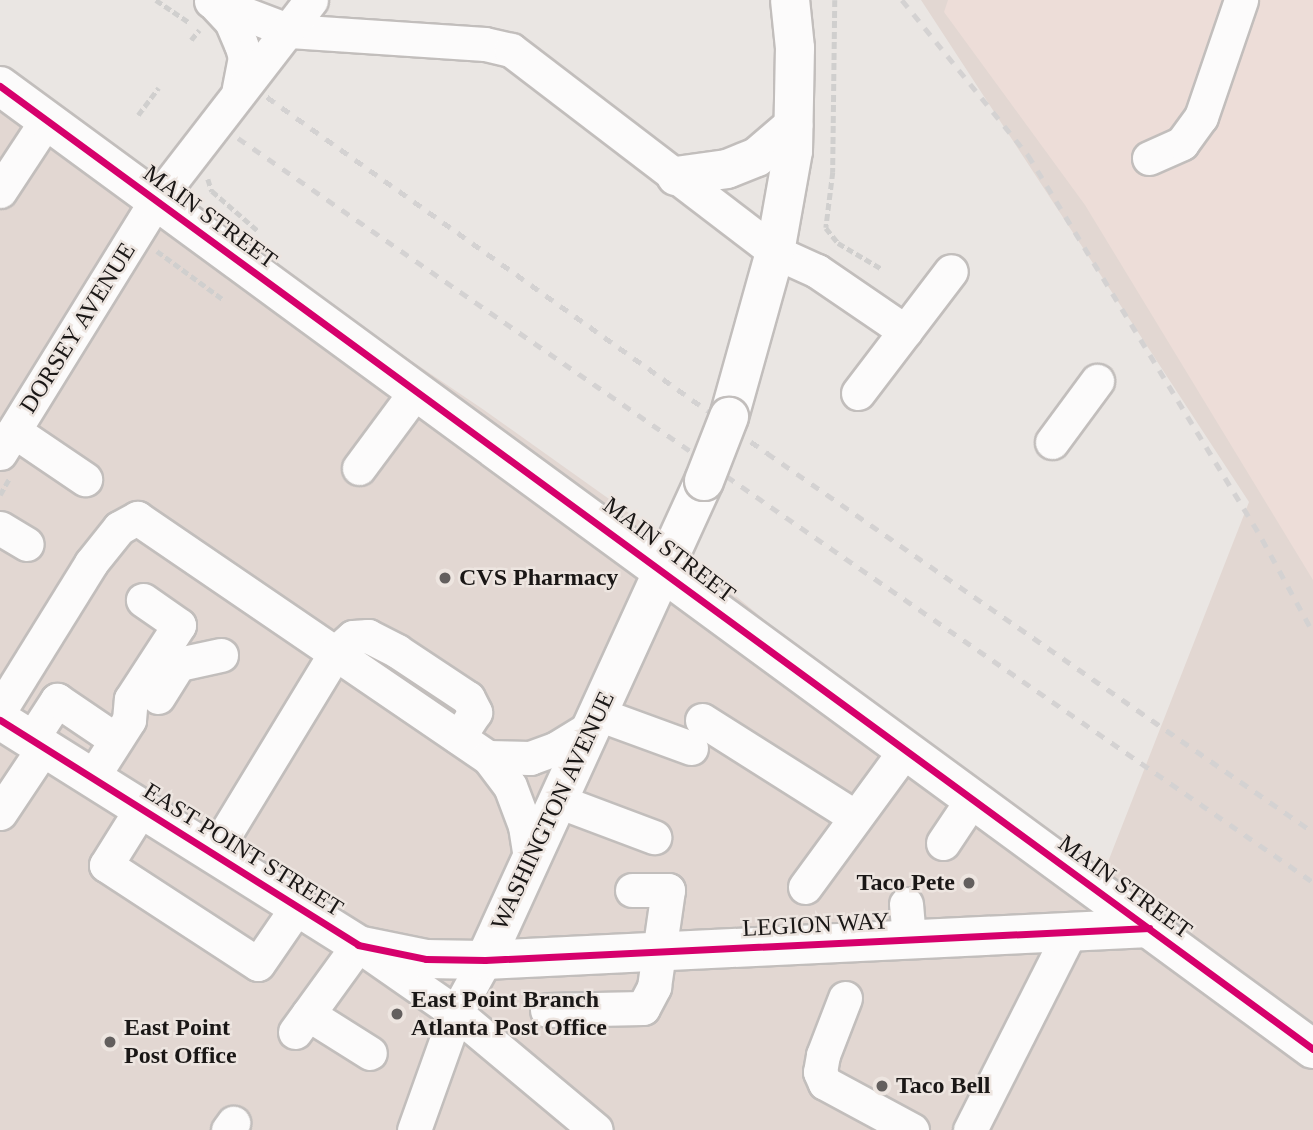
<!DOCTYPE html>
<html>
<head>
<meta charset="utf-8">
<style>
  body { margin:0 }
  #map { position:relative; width:1313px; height:1130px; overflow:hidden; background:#eae6e3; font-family:"Times New Roman",serif }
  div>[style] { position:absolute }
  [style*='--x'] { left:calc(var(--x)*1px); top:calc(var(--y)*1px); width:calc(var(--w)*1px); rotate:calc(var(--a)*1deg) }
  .built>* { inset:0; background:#e2d7d2 }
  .industrial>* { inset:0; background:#edddd8 }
  .path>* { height:4.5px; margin-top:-2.25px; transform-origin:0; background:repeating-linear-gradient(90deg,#d0cfce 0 7px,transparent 0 10.5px) }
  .roads { filter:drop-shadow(2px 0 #c2bebc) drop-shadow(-2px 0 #c2bebc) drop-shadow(0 2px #c2bebc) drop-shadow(0 -2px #c2bebc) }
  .minor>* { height:33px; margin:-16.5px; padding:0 16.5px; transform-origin:16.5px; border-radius:16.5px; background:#fcfbfb }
  .major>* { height:38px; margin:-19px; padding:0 19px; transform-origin:19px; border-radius:19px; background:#fcfbfb }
  .rail>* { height:5px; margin-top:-2.5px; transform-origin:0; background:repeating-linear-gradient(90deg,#d4d2d2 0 9px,transparent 0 18px) }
  .bridges { filter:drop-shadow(2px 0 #c2bebc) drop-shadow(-2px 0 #c2bebc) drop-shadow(0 2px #c2bebc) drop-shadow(0 -2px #c2bebc) }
  .major-bridge>* { height:38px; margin:-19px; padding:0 19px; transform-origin:19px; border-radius:19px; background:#fcfbfb }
  .cycleway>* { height:7px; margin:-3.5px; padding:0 3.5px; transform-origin:3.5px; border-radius:3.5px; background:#d6006c }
  .dots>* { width:19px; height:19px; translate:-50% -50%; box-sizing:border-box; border:4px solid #ede5e0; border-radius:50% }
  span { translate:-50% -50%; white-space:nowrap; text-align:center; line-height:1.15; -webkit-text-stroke:5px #ede5e0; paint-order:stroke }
  .street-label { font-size:24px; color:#1a1716 }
  .poi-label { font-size:24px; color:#1a1716; font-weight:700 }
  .left { translate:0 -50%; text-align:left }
  .right { translate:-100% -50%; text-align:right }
</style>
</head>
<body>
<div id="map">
  <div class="built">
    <i style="clip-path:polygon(921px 0,1313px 0,1313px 1130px,0 1130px,0 82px,484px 410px,678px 548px,1095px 895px,1249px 502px)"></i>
  </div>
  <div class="industrial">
    <i style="clip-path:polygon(948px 0,1313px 0,1313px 580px,1085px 205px,944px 12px)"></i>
  </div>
  <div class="path">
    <i style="--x:156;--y:0;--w:41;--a:34.1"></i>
    <i style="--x:835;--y:0;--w:172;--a:90.7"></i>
    <i style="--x:833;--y:172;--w:56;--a:97.1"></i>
    <i style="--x:826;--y:228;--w:19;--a:51"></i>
    <i style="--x:838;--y:243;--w:51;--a:30.6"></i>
    <i style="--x:191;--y:40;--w:13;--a:-51"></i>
    <i style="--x:138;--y:115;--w:34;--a:-53"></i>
    <i style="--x:208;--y:179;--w:13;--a:72"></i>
    <i style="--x:212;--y:191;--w:60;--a:40.9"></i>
    <i style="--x:157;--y:251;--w:83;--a:36.2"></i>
    <i style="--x:0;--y:495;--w:18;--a:-61"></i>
  </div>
  <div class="roads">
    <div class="minor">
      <i style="--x:211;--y:1;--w:85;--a:20.8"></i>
      <i style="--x:290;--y:31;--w:195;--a:3.8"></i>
      <i style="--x:485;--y:44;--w:27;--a:13"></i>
      <i style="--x:511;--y:50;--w:332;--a:37.4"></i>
      <i style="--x:775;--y:252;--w:46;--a:24.3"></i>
      <i style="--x:817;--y:271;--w:107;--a:34.3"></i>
      <i style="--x:214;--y:3;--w:25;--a:47"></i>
      <i style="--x:231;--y:21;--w:25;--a:67"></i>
      <i style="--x:241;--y:44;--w:14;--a:73"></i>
      <i style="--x:245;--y:57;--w:33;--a:101"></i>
      <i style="--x:1149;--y:158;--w:36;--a:-24"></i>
      <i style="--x:1182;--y:143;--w:32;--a:-54"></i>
      <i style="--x:1201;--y:117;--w:124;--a:-71.1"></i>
      <i style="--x:0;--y:191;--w:84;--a:-56.7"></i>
      <i style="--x:858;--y:393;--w:153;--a:-52.7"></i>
      <i style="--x:14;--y:431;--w:86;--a:34.1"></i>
      <i style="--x:1052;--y:442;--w:76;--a:-53.6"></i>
      <i style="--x:0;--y:453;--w:295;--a:-58.3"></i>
      <i style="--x:155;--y:202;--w:255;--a:-52.3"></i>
      <i style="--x:359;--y:468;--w:96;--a:-53.5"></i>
      <i style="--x:0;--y:528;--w:31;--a:31"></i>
      <i style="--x:158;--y:697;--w:39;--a:-58"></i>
      <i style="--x:179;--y:664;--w:43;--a:-12.1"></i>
      <i style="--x:0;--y:710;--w:173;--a:-58.2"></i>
      <i style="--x:91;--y:563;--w:45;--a:-51.3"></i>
      <i style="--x:119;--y:528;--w:21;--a:-29"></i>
      <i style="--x:137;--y:518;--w:425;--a:34.3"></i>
      <i style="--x:488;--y:757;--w:36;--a:53"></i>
      <i style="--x:510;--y:786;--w:43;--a:69.4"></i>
      <i style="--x:525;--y:826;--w:36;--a:81"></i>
      <i style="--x:598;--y:714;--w:99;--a:20.1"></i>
      <i style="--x:702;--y:720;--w:180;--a:32.3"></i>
      <i style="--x:31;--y:740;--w:48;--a:-57"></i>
      <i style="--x:57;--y:700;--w:71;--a:34.1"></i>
      <i style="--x:488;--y:757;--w:42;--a:1.4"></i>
      <i style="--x:530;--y:758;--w:27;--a:-20"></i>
      <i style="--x:555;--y:749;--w:42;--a:-31.4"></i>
      <i style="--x:92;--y:778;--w:69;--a:-57.5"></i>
      <i style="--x:129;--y:720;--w:21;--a:-85"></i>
      <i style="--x:131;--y:699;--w:88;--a:-57"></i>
      <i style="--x:179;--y:625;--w:44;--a:-145.2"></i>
      <i style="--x:558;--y:801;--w:103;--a:20.6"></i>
      <i style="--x:141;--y:809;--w:66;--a:122"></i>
      <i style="--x:106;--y:865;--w:181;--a:33.1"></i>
      <i style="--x:258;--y:964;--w:69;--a:-55.6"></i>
      <i style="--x:0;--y:813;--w:79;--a:-56.3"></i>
      <i style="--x:943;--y:843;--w:54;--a:-56.3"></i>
      <i style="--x:213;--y:854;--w:235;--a:-58.7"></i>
      <i style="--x:335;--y:653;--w:24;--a:-42"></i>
      <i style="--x:353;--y:637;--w:15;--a:-4"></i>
      <i style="--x:368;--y:636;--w:33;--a:27"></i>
      <i style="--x:397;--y:651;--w:85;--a:33.5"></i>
      <i style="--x:468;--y:698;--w:16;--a:63"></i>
      <i style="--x:475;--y:712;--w:30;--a:123"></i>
      <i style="--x:805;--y:887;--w:171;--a:-53.8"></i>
      <i style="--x:906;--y:904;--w:36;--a:85"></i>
      <i style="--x:845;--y:998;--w:61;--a:111.1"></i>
      <i style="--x:823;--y:1055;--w:17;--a:100"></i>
      <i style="--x:820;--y:1072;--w:12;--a:66"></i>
      <i style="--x:825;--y:1083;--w:99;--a:28.4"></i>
      <i style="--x:547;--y:1010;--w:96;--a:-1.2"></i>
      <i style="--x:643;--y:1008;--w:24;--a:-62"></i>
      <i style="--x:654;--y:987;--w:98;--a:-81.8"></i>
      <i style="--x:668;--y:890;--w:36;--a:180"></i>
      <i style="--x:308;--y:1014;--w:73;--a:32.2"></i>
      <i style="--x:295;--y:1032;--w:107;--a:-54.1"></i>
      <i style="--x:358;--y:945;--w:119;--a:34.8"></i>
      <i style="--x:456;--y:1013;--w:182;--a:39.9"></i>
      <i style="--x:228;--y:1130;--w:9;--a:-54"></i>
      <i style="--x:414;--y:1130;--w:124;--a:-70.3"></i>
      <i style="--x:456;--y:1013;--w:60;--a:-61.3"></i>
      <i style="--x:970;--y:1130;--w:222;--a:-63.2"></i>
    </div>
    <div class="major">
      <i style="--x:0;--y:86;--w:1628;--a:36.26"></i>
      <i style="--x:676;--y:176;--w:51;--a:-7.8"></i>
      <i style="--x:727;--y:169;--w:32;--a:-22"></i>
      <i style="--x:757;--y:157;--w:48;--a:-40.7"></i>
      <i style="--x:729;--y:417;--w:171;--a:-74.4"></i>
      <i style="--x:775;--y:252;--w:103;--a:-79.9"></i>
      <i style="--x:793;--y:151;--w:103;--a:-88.9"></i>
      <i style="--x:795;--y:48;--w:48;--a:-95.9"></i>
      <i style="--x:0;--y:720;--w:423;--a:32.1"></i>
      <i style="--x:358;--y:945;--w:69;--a:11.6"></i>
      <i style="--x:426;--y:959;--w:59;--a:1"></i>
      <i style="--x:485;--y:960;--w:665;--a:-2.76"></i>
      <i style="--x:485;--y:960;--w:527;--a:-65.43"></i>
    </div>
  </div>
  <div class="rail">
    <i style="--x:902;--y:0;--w:200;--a:50.9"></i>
    <i style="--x:1028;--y:155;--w:450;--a:58.6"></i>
    <i style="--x:1262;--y:539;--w:106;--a:61.3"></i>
    <i style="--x:267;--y:97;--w:614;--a:35.45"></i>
    <i style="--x:767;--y:453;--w:665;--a:34.77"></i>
    <i style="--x:238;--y:138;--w:1307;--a:34.69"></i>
  </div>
  <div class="bridges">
    <div class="major-bridge">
      <i style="--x:704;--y:481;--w:69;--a:-68.7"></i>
    </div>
  </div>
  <div class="cycleway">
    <i style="--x:0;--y:86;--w:1628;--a:36.26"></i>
    <i style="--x:0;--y:720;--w:423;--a:32.1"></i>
    <i style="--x:358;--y:945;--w:69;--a:11.6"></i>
    <i style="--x:426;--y:959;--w:59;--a:1"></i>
    <i style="--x:485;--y:960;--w:665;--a:-2.76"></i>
  </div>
  <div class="dots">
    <i style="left:445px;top:578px;background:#635f5e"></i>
    <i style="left:969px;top:883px;background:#635f5e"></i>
    <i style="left:397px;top:1014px;background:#635f5e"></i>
    <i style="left:110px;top:1042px;background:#635f5e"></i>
    <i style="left:882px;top:1086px;background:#635f5e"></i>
  </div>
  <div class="street-label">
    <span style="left:210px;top:217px;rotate:36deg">MAIN STREET</span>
    <span style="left:78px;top:328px;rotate:-58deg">DORSEY AVENUE</span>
    <span style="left:669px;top:550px;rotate:37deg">MAIN STREET</span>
    <span style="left:553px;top:811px;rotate:-65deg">WASHINGTON AVENUE</span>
    <span style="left:243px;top:850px;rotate:32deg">EAST POINT STREET</span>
    <span style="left:1125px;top:887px;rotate:36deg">MAIN STREET</span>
    <span style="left:816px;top:925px;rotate:-3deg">LEGION WAY</span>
  </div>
  <div class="poi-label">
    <span class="left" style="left:459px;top:578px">CVS Pharmacy</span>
    <span class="right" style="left:955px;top:883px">Taco Pete</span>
    <span class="left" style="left:411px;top:1014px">East Point Branch<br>Atlanta Post Office</span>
    <span class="left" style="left:124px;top:1042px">East Point<br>Post Office</span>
    <span class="left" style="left:896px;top:1086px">Taco Bell</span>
  </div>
</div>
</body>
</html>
